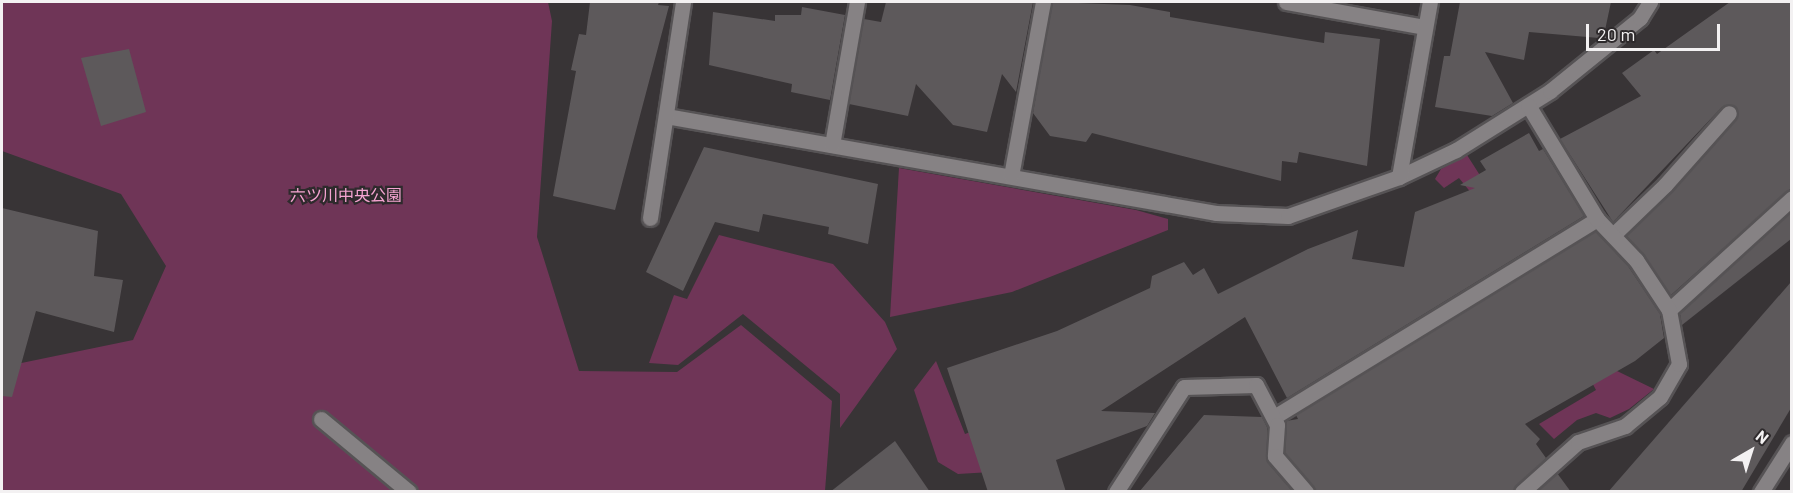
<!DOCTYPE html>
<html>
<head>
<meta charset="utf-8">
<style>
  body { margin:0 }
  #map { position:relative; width:1793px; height:493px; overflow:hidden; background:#383436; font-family:Barlow,"Noto Sans JP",sans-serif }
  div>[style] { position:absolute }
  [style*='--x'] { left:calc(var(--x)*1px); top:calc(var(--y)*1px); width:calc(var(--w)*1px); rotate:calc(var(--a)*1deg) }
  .green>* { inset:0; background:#6f3557 }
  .building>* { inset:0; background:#5d595b }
  .roads { filter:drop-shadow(2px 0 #565355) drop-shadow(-2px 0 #565355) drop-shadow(0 2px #565355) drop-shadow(0 -2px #565355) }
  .street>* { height:15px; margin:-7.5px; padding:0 7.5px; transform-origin:7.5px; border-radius:7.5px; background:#868284 }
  span { translate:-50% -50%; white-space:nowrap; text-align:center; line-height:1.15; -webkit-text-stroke:4.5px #2e2a2c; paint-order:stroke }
  .park-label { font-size:16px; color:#f5a4d1 }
  .frame { position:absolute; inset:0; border:3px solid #f3f1f2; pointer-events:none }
  .north { position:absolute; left:1721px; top:421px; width:60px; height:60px; -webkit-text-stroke:4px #2e2a2c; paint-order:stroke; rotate:39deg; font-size:16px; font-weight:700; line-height:24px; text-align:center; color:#f3f1f2 }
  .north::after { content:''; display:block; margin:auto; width:21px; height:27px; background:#f3f1f2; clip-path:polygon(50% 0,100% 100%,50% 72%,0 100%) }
  .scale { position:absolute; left:1586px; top:24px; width:134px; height:27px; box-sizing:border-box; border:3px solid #f3f1f2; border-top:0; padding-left:8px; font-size:18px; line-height:21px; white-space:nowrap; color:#f3f1f2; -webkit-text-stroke:4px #2e2a2c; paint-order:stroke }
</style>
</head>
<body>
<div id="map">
  <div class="green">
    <i style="clip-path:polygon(2px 2px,548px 2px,552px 21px,537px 237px,579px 371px,677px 372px,741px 325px,832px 401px,825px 491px,2px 491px,2px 367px,133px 340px,166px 266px,121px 194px,2px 151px)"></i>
    <i style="clip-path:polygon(1467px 155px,1504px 213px,1494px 221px,1459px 178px,1444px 188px,1435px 179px,1441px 169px)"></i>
    <i style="clip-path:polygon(899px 168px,1136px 210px,1168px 219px,1168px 230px,1012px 292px,890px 317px)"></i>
    <i style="clip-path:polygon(719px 235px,833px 264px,885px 322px,897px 349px,840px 428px,840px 394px,743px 314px,678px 365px,649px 363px,674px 295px,687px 299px)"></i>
    <i style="clip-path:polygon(1539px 284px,1615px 370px,1654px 389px,1629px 409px,1610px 418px,1596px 413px,1577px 420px,1554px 439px,1539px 424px,1596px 390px)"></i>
    <i style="clip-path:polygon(936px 361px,965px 434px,1035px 407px,991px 472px,958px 474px,938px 462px,914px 390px)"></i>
  </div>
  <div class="building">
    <i style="clip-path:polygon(590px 2px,659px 2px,658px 5px,669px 6px,615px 210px,553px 196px,576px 71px,571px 70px,579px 34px,586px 35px)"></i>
    <i style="clip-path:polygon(886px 2px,1033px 2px,1016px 92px,1002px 74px,987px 132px,953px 125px,916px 84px,908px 116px,849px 104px,864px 19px,881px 22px)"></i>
    <i style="clip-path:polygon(1052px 2px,1130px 5px,1170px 12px,1170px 17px,1324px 43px,1325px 32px,1380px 39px,1367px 166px,1299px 152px,1297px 163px,1282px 161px,1281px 181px,1092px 133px,1086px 142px,1050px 136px,1033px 113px)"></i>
    <i style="clip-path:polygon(1460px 2px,1611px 2px,1604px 35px,1599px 38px,1529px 32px,1524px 60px,1485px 52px,1513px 103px,1492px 116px,1435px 107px,1444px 56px,1450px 56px)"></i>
    <i style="clip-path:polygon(1730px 2px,1791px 2px,1791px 188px,1671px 295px,1626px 236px,1736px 119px,1736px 106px,1722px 107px,1613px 222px,1560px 139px,1641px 96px,1622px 73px,1654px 50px,1657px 54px)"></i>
    <i style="clip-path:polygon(802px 7px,845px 15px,830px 100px,791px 92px,792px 84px,709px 65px,713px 12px,775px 21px,775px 15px,801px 15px)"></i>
    <i style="clip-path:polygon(129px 49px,146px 112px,101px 126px,81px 58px)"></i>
    <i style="clip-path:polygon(1529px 133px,1539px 151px,1543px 149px,1584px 216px,1287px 398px,1245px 317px,1101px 411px,1155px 413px,1147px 426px,1056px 460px,1066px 492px,988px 492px,947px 368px,1057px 331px,1150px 288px,1152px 276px,1184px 262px,1193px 275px,1204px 268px,1218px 294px,1308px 249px,1358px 230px,1352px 259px,1404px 267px,1415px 212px,1475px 188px,1460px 185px,1486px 170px,1480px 161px)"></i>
    <i style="clip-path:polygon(704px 147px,878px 184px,868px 244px,828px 234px,829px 227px,763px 214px,759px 232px,715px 222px,683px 291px,646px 272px)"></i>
    <i style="clip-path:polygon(2px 208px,98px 231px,94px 276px,123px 280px,114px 332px,36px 311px,12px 397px,2px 396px)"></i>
    <i style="clip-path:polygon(1791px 212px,1791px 239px,1682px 325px,1680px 314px)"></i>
    <i style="clip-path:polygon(1595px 231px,1628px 266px,1660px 314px,1664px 338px,1635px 361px,1525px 424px,1540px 439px,1536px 444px,1546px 458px,1513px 492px,1316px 492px,1285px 453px,1286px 421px,1298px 419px,1296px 415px)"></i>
    <i style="clip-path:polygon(1791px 282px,1791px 408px,1741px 492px,1608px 492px)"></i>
    <i style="clip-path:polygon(1204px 415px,1262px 417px,1267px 427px,1267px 462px,1293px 492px,1139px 492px)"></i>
    <i style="clip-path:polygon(895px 441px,930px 492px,830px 492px)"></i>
    <i style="clip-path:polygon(1557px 473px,1571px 492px,1537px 492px)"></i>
  </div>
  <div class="roads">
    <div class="street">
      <i style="--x:1286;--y:2;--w:141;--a:10.2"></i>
      <i style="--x:666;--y:116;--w:558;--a:10"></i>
      <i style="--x:1216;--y:213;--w:72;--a:2.4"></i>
      <i style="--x:1288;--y:216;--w:118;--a:-19.4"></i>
      <i style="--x:1399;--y:177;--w:63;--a:-25.3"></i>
      <i style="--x:1456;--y:150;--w:111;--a:-32.1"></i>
      <i style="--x:1550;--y:91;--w:116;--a:-39"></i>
      <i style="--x:1640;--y:18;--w:19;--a:-58"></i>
      <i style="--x:832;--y:145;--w:145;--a:-80.1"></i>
      <i style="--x:1011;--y:176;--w:177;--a:-79.6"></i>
      <i style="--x:1399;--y:177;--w:178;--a:-80"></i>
      <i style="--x:650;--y:218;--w:219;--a:-81.3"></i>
      <i style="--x:1613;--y:235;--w:72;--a:-43.9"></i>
      <i style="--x:1665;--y:185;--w:96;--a:-48.4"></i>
      <i style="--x:1669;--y:310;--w:166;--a:-42.3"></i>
      <i style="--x:1274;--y:417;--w:379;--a:-31.5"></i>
      <i style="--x:321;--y:419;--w:114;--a:39.7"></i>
      <i style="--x:1116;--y:492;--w:125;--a:-57.1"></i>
      <i style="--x:1184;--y:387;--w:72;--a:-1.6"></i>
      <i style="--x:1256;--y:385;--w:45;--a:62.3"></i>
      <i style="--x:1277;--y:425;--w:31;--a:94"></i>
      <i style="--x:1275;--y:456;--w:48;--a:49.3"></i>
      <i style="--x:1522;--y:492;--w:75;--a:-41.8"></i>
      <i style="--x:1578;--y:442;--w:50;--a:-18.8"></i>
      <i style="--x:1625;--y:426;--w:45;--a:-39.6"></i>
      <i style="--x:1660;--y:397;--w:38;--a:-60"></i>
      <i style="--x:1679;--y:364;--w:55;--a:-100.5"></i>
      <i style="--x:1669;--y:310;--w:60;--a:-123.4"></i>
      <i style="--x:1636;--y:260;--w:57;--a:-133.6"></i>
      <i style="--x:1597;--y:219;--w:133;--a:-121.2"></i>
      <i style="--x:1761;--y:492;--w:58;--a:-57.7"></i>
    </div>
  </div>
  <div class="park-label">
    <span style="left:346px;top:195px">六ツ川中央公園</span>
  </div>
  <div class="frame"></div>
  <div class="north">N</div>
  <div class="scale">20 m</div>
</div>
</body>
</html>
